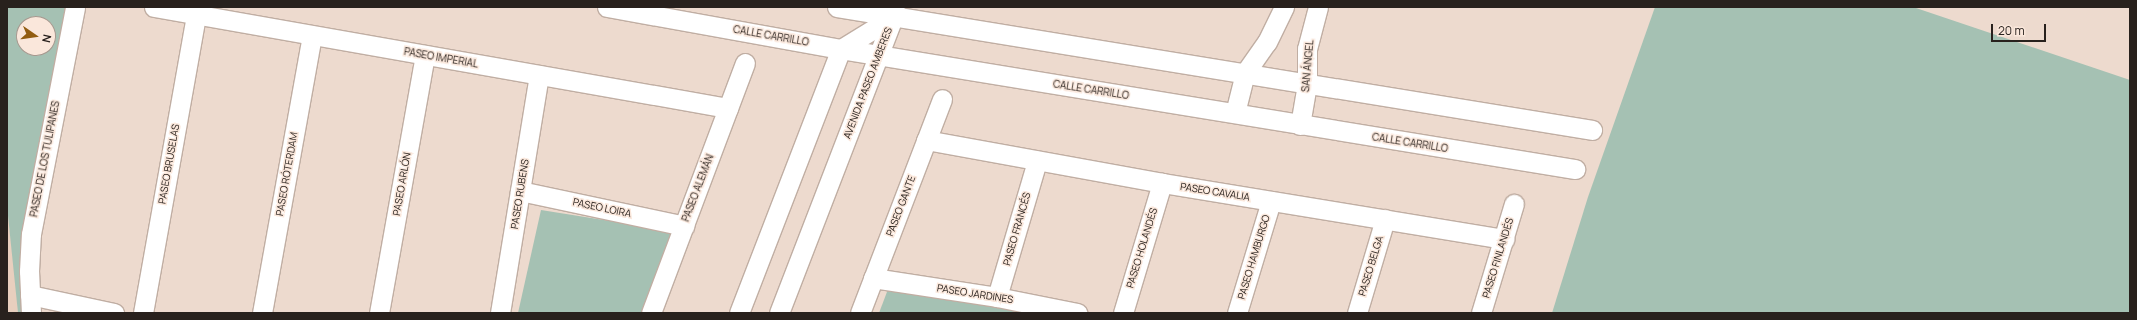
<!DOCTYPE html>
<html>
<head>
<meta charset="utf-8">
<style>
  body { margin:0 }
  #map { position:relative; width:2137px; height:320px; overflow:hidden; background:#eddace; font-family:Manrope,sans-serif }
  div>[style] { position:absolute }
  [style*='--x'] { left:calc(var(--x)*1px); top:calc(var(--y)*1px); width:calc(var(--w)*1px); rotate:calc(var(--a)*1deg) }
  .built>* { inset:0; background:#e8cfbe }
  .green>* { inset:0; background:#a5c1b3 }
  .roads { filter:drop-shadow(1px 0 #c0aea3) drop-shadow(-1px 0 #c0aea3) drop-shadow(0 1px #c0aea3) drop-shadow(0 -1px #c0aea3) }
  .minor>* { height:19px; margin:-9.5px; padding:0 9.5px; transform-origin:9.5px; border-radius:9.5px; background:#fff }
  span { translate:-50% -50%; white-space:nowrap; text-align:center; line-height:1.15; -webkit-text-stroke:3px #fae7db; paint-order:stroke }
  .street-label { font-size:10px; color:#28211d }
  .frame { position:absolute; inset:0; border:8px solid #28211d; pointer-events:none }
  .north { position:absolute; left:16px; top:16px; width:40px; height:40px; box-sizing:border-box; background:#fae7db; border:1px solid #a6988f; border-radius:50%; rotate:103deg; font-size:11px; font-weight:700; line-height:16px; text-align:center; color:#28211d }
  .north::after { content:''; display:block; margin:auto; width:14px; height:18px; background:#925d11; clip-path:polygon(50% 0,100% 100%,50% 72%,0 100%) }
  .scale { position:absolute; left:1991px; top:24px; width:55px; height:18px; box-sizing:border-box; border:2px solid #28211d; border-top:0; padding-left:5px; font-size:12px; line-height:14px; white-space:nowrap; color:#28211d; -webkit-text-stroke:3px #fae7db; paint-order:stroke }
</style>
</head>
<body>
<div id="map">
  <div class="built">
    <i style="clip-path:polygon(7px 206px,16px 286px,18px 313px,7px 313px)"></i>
  </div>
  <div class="green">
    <i style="clip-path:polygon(evenodd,7px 7px,75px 7px,31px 234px,31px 313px,18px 313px,7px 206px,7px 7px,24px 24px,48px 24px,48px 48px,24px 48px,24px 24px)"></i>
    <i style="clip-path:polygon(1655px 7px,1913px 7px,2130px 80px,2130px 313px,1552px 313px,1588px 197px)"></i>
    <i style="clip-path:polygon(541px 210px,673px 231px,643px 313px,518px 313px)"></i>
    <i style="clip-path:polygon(890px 284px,1044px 313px,879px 313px)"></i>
  </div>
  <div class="roads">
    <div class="minor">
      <i style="--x:154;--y:7;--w:583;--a:9.98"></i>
      <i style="--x:607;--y:7;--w:238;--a:10.2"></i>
      <i style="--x:841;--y:49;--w:744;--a:9.29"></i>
      <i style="--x:837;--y:7;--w:765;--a:9.25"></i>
      <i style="--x:1235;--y:113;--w:41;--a:-76"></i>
      <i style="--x:1245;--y:73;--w:38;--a:-55"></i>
      <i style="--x:1267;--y:42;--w:39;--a:-64"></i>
      <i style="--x:1300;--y:125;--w:42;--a:-80.3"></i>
      <i style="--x:1307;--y:84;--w:35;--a:-90"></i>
      <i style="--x:1307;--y:49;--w:43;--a:-75.3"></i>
      <i style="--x:926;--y:140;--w:240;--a:10.3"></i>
      <i style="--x:1162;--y:183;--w:347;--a:9.3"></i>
      <i style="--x:520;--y:191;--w:168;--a:12"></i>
      <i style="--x:873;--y:278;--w:125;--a:8.7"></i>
      <i style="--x:997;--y:297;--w:82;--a:11.3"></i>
      <i style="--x:30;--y:295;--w:86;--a:12.1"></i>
      <i style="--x:997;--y:297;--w:142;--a:-73.6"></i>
      <i style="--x:31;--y:313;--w:42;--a:-92.7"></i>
      <i style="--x:29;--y:271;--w:37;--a:-87"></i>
      <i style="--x:31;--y:234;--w:231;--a:-79"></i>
      <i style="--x:143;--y:313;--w:304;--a:-79.9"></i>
      <i style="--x:262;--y:313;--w:282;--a:-79.8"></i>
      <i style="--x:379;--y:313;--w:262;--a:-79.9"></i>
      <i style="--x:500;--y:313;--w:241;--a:-80.7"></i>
      <i style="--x:651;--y:313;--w:267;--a:-69.4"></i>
      <i style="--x:739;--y:313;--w:283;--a:-68.9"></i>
      <i style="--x:841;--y:49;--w:61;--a:-31.6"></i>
      <i style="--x:779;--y:313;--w:323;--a:-68.9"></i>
      <i style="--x:860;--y:313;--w:229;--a:-69"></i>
      <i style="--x:1123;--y:313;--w:136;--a:-73.3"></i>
      <i style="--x:1237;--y:313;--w:117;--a:-73.1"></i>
      <i style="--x:1357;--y:313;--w:98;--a:-73.4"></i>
      <i style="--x:1481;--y:313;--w:114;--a:-73.2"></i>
    </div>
  </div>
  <div class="street-label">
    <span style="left:771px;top:36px;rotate:10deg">CALLE CARRILLO</span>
    <span style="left:441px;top:58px;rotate:10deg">PASEO IMPERIAL</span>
    <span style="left:1308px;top:66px;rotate:-85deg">SAN ÁNGEL</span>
    <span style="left:868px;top:83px;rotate:-69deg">AVENIDA PASEO AMBERES</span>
    <span style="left:1091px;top:90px;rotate:9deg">CALLE CARRILLO</span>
    <span style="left:1410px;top:143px;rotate:9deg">CALLE CARRILLO</span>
    <span style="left:45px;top:159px;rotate:-79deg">PASEO DE LOS TULIPANES</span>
    <span style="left:169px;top:164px;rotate:-80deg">PASEO BRUSELAS</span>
    <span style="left:287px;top:174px;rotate:-80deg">PASEO RÓTERDAM</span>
    <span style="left:402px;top:184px;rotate:-80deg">PASEO ARLÓN</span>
    <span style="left:698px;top:188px;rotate:-69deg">PASEO ALEMÁN</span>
    <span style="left:1215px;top:192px;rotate:9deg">PASEO CAVALIA</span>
    <span style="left:520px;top:194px;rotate:-81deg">PASEO RUBENS</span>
    <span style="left:901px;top:206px;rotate:-69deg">PASEO GANTE</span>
    <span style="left:602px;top:208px;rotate:12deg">PASEO LOIRA</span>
    <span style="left:1017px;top:229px;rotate:-74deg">PASEO FRANCÉS</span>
    <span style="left:1142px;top:248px;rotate:-73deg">PASEO HOLANDÉS</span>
    <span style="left:1254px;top:257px;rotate:-73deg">PASEO HAMBURGO</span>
    <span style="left:1498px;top:258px;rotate:-73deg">PASEO FINLANDÉS</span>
    <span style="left:1371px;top:266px;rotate:-73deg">PASEO BELGA</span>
    <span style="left:975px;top:294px;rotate:9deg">PASEO JARDINES</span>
  </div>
  <div class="frame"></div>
  <div class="north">N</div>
  <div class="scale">20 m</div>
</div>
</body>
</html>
